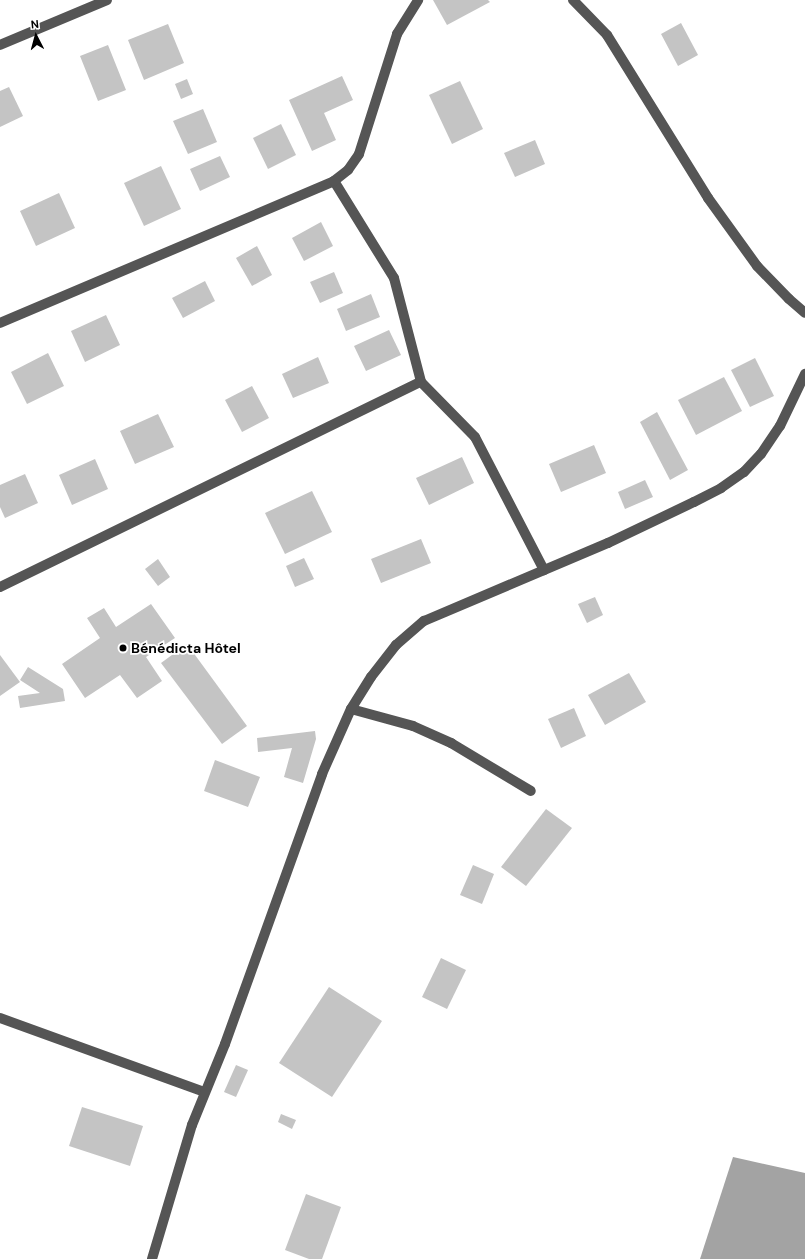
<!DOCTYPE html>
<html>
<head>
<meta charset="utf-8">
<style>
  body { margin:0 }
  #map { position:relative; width:805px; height:1259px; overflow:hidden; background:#fff; font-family:"DM Sans",sans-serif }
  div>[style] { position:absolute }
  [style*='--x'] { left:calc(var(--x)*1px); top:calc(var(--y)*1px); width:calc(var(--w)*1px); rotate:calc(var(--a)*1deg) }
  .water>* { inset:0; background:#a3a3a3 }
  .building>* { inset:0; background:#c4c4c4 }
  .minor>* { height:10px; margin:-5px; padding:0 5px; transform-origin:5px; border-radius:5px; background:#555 }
  .dots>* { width:11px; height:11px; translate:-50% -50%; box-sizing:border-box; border:2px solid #fff; border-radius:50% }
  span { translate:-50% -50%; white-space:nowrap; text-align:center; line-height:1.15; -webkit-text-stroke:3.5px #fff; paint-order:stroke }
  .poi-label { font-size:14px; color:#000; font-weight:700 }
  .left { translate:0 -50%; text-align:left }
  .north { position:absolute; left:16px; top:16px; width:40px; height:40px; -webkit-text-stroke:3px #fff; paint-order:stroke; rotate:354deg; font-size:11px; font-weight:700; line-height:16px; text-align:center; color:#000 }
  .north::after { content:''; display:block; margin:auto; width:14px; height:18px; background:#000; clip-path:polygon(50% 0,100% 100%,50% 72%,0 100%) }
</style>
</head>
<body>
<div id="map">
  <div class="water">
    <i style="clip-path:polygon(733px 1157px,805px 1173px,805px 1259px,700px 1259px)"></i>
  </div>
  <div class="building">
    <i style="clip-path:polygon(433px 0,488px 0,490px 2px,447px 25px)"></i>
    <i style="clip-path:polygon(681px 23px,698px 55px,678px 66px,661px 34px)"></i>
    <i style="clip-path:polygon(168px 24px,184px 63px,144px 80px,128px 40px)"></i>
    <i style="clip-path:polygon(108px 45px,126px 90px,98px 101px,80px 56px)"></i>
    <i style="clip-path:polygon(342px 76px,353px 100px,324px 113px,336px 140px,312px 151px,289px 100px)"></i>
    <i style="clip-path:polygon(187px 79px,193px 94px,181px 99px,175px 84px)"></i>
    <i style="clip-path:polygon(460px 81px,483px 129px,452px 144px,429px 95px)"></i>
    <i style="clip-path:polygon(9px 87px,23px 116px,0 127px,0 91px)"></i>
    <i style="clip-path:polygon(203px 109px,217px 142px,188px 154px,173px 121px)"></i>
    <i style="clip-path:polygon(281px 124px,296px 155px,268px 169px,253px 138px)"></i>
    <i style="clip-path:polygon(535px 140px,545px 164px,515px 177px,504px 153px)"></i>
    <i style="clip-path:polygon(220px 156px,230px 177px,200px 191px,190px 169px)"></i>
    <i style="clip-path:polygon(161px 166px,181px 209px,144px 226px,124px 183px)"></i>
    <i style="clip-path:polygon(59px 193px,75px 228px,36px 246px,20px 211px)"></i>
    <i style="clip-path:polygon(321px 222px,333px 246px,304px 261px,292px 238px)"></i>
    <i style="clip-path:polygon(257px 246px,272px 275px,252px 286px,236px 258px)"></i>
    <i style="clip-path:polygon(334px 272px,343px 293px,320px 303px,310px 282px)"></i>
    <i style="clip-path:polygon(205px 281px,215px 301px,183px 318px,172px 298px)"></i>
    <i style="clip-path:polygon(371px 294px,380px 317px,346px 331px,337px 309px)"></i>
    <i style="clip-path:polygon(106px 315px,120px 345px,85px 362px,71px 331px)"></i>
    <i style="clip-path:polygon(389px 330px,401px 355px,366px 371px,354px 346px)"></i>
    <i style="clip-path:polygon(48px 353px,64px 386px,27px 404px,11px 372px)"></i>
    <i style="clip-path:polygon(318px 357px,329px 383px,293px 398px,282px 374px)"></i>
    <i style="clip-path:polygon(755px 358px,774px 396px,750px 407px,731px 370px)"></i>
    <i style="clip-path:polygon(724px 377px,742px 411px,696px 435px,678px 400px)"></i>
    <i style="clip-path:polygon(252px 386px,269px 418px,242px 432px,225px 400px)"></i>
    <i style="clip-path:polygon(657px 412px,688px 470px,670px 480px,640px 422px)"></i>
    <i style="clip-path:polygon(158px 414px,174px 447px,135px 464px,120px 431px)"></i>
    <i style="clip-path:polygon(594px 445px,606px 473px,561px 492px,549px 464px)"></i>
    <i style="clip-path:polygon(462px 457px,474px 483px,429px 505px,416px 478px)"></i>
    <i style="clip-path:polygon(95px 459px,108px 489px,72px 505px,59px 475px)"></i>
    <i style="clip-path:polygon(25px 474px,38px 503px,5px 518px,0 507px,0 485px)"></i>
    <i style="clip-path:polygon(645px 480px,653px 497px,625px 509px,618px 492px)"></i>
    <i style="clip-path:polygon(312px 491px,332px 532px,285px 554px,265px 513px)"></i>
    <i style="clip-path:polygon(421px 539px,431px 563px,381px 583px,371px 559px)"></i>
    <i style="clip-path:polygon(304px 558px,314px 579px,295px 587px,286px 566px)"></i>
    <i style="clip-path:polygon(158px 559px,170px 577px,158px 586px,145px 569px)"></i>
    <i style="clip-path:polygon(595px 597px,603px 615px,587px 623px,578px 604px)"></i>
    <i style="clip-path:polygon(151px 604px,175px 638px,146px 657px,162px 681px,137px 698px,120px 675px,85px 698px,62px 664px,100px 638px,87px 618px,104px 608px,116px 627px)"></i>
    <i style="clip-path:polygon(187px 644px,247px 726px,222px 744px,161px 663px)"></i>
    <i style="clip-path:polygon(0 655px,20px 682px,0 696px)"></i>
    <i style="clip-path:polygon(28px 667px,63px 689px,65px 701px,20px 708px,18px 696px,40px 693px,20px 680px)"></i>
    <i style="clip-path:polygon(629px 673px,646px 702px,605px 725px,588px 695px)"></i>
    <i style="clip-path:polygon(574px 708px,586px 736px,561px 748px,548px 719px)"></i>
    <i style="clip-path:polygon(315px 731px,316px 739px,303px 783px,284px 777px,292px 748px,258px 752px,257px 738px)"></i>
    <i style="clip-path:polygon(215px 760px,260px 777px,248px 807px,204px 791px)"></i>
    <i style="clip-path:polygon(546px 809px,572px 828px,526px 886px,501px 867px)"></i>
    <i style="clip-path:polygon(473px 865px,494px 874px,482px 904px,460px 895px)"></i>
    <i style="clip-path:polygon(441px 958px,466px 970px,447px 1009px,422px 997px)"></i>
    <i style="clip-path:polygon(329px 987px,382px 1021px,332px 1097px,279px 1063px)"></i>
    <i style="clip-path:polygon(236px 1065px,248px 1070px,236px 1097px,224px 1092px)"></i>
    <i style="clip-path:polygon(82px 1107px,143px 1126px,130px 1166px,69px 1146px)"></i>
    <i style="clip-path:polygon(281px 1114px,296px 1120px,292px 1129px,278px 1122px)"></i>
    <i style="clip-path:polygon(306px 1194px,341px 1207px,322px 1259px,309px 1259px,285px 1250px)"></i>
  </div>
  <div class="minor">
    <i style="--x:573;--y:0;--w:49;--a:45.8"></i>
    <i style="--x:607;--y:35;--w:192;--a:58.2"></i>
    <i style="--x:708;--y:198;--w:84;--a:54.2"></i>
    <i style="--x:757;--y:266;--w:46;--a:45.9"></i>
    <i style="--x:789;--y:299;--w:21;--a:41"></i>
    <i style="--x:0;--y:45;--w:116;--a:-22.8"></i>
    <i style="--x:334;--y:181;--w:114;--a:58.3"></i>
    <i style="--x:394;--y:278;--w:107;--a:75.4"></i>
    <i style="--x:421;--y:382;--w:77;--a:45.5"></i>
    <i style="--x:475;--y:437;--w:150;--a:62.6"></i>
    <i style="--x:0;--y:323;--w:363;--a:-23"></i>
    <i style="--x:334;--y:181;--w:18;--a:-38"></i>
    <i style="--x:348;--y:170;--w:19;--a:-55"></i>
    <i style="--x:359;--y:154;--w:126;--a:-72.4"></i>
    <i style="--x:397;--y:34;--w:40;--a:-58"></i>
    <i style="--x:0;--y:587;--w:468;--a:-26"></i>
    <i style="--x:351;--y:709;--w:64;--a:15.3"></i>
    <i style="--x:413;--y:726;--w:42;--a:24.1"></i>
    <i style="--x:451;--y:743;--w:93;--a:31"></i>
    <i style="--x:0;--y:1018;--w:217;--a:19.9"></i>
    <i style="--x:152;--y:1259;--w:140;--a:-73.4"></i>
    <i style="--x:192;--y:1125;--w:87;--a:-67.8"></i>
    <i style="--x:225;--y:1044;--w:287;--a:-70.2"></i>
    <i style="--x:322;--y:774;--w:71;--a:-66"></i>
    <i style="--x:351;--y:709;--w:38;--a:-58"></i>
    <i style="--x:371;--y:677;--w:41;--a:-52"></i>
    <i style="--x:396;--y:645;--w:37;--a:-41"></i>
    <i style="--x:424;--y:621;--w:200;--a:-23"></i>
    <i style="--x:608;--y:543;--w:95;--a:-25.5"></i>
    <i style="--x:694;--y:502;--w:30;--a:-27"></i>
    <i style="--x:721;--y:488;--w:28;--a:-35"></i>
    <i style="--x:744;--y:472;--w:25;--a:-47"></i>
    <i style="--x:761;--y:454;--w:34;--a:-56"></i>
    <i style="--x:780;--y:426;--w:58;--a:-64.3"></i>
  </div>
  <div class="dots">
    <i style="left:123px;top:648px;background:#000"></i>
  </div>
  <div class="poi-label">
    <span class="left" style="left:131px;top:648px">Bénédicta Hôtel</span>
  </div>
  <div class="north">N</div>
</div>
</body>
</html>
